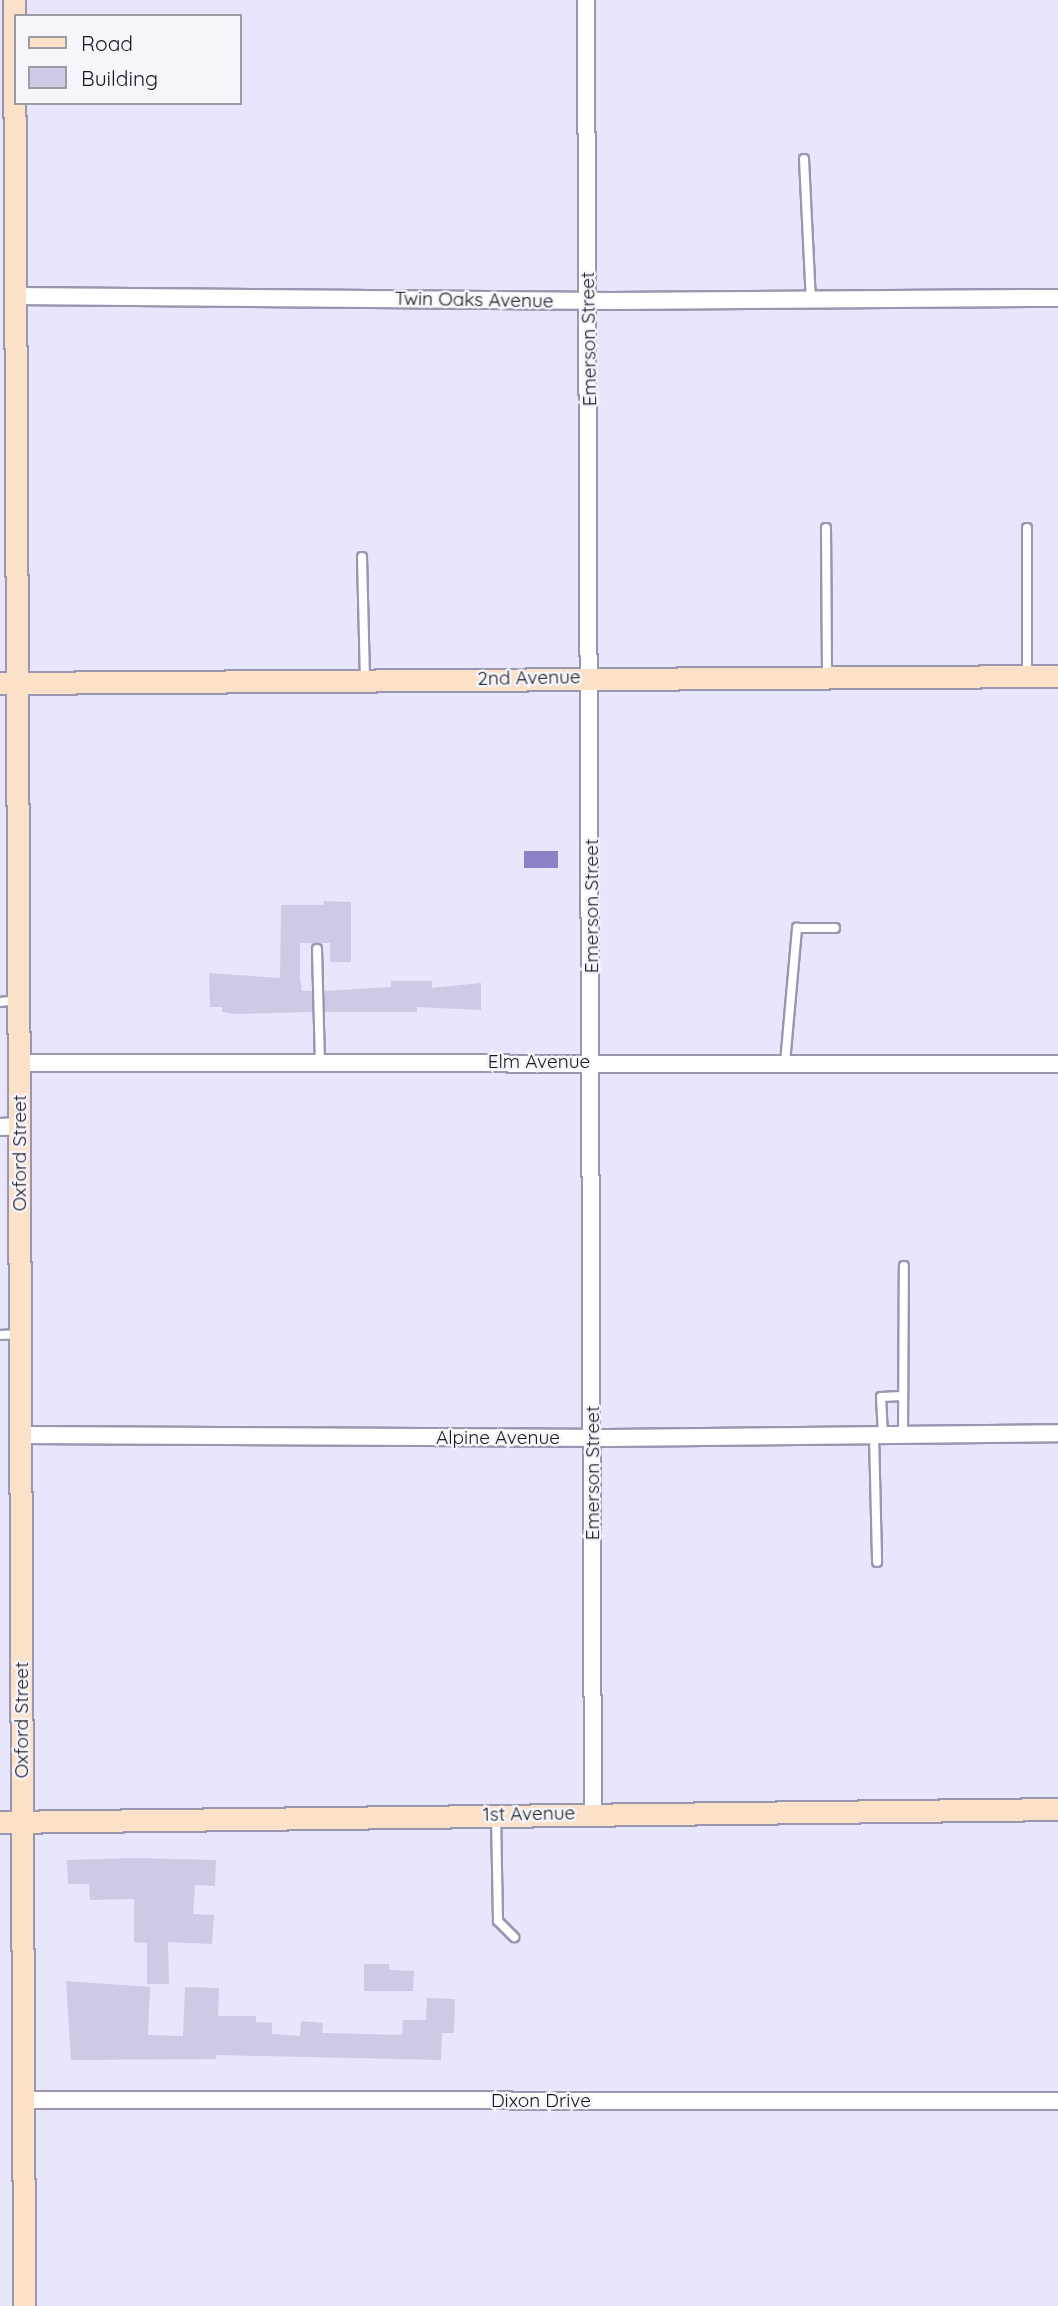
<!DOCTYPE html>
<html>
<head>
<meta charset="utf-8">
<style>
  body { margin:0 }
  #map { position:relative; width:1058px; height:2306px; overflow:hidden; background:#e8e6fc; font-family:Quicksand,sans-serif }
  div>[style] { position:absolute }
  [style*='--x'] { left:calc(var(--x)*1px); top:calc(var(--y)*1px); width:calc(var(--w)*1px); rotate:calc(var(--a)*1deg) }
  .water>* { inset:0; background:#8a81c6 }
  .building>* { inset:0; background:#cccae5 }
  .roads { filter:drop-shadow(2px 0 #9996b0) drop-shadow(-2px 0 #9996b0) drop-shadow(0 2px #9996b0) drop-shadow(0 -2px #9996b0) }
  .lane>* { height:8px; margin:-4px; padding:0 4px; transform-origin:4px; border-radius:4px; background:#fff }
  .street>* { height:16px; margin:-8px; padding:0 8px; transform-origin:8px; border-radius:8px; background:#fff }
  .secondary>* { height:21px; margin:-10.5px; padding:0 10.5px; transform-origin:10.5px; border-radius:10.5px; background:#fbe1c8 }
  span { translate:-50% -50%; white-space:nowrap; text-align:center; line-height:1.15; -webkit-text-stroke:5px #f6f5fb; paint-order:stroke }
  .street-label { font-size:19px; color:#181721 }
  .legend { position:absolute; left:14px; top:14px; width:228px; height:91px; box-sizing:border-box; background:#f6f5fb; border:2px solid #9d9ca4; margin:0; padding:9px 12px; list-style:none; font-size:21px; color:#181721 }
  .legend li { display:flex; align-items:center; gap:14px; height:35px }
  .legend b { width:35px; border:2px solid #9d9ca4 }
</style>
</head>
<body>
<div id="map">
  <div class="water">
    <i style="clip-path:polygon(524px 851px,558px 851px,558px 868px,524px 868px)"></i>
  </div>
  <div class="building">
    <i style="clip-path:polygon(324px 901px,351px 902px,351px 962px,330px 962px,330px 943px,300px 943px,300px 978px,302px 991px,312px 991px,312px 1012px,234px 1014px,222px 1012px,222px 1007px,210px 1007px,209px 973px,280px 978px,281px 905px,323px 905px)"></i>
    <i style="clip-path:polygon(391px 981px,432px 981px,432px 988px,481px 983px,481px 1010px,417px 1007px,417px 1012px,325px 1012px,325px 991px,391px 987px)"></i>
    <i style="clip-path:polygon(136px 1858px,216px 1860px,215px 1886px,195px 1885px,193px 1914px,214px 1915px,212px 1944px,168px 1942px,169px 1984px,147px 1984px,147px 1943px,134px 1942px,134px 1899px,90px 1900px,89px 1884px,68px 1884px,67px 1860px)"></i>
    <i style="clip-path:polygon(364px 1964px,389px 1964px,389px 1970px,414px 1971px,413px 1991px,364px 1991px)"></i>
    <i style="clip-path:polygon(66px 1981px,150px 1987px,148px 2035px,183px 2036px,185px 1987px,219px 1988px,218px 2016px,256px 2016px,256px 2022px,272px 2023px,272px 2034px,300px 2036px,301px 2021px,323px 2023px,322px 2033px,402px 2035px,403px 2020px,426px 2020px,427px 1998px,455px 1999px,454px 2033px,442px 2033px,441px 2060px,216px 2055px,216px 2059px,71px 2060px)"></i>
  </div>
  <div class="roads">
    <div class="lane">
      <i style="--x:804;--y:159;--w:141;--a:87.2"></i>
      <i style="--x:826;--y:528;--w:149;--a:89.6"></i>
      <i style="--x:1027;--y:528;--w:146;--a:90"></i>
      <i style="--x:362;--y:557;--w:123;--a:88.6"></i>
      <i style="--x:317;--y:949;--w:114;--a:88.5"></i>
      <i style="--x:0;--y:1002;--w:17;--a:-7"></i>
      <i style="--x:785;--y:1063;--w:136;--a:-84.9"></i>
      <i style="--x:797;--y:928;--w:38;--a:0"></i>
      <i style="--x:0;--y:1335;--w:18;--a:-3"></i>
      <i style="--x:874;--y:1435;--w:127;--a:88.6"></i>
      <i style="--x:883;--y:1435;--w:38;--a:-93"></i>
      <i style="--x:881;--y:1397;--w:21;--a:-3"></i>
      <i style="--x:903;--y:1435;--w:169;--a:-89.7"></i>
      <i style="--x:496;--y:1816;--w:105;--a:88.9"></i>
      <i style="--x:498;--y:1921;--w:23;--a:45"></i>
    </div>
    <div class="street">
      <i style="--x:586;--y:0;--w:1813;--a:89.78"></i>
      <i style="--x:15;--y:296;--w:596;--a:0.48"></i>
      <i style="--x:611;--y:301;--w:447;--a:-0.4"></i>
      <i style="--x:20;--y:1063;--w:1038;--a:0.06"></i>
      <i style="--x:0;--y:1127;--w:20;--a:-3"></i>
      <i style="--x:21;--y:1435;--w:588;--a:0.29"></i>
      <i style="--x:609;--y:1438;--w:449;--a:-0.6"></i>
      <i style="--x:23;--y:2100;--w:1035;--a:0.06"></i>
    </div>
    <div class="secondary">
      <i style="--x:14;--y:0;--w:2306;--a:89.75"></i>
      <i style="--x:0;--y:683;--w:1058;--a:-0.38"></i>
      <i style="--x:0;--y:1822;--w:1058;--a:-0.7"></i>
    </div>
  </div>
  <div class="street-label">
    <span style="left:474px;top:300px;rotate:1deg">Twin Oaks Avenue</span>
    <span style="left:589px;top:339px;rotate:-91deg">Emerson Street</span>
    <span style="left:529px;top:678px;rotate:-1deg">2nd Avenue</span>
    <span style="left:592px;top:906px;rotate:-90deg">Emerson Street</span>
    <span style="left:539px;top:1062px">Elm Avenue</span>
    <span style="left:20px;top:1153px;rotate:-90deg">Oxford Street</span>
    <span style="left:498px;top:1438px">Alpine Avenue</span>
    <span style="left:593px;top:1473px;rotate:-90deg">Emerson Street</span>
    <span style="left:22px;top:1720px;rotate:-90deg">Oxford Street</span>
    <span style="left:529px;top:1814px;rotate:-1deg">1st Avenue</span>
    <span style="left:541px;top:2101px">Dixon Drive</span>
  </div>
  <ul class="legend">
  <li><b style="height:9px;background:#fbe1c8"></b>Road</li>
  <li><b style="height:19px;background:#cccae5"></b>Building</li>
  </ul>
</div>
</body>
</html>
